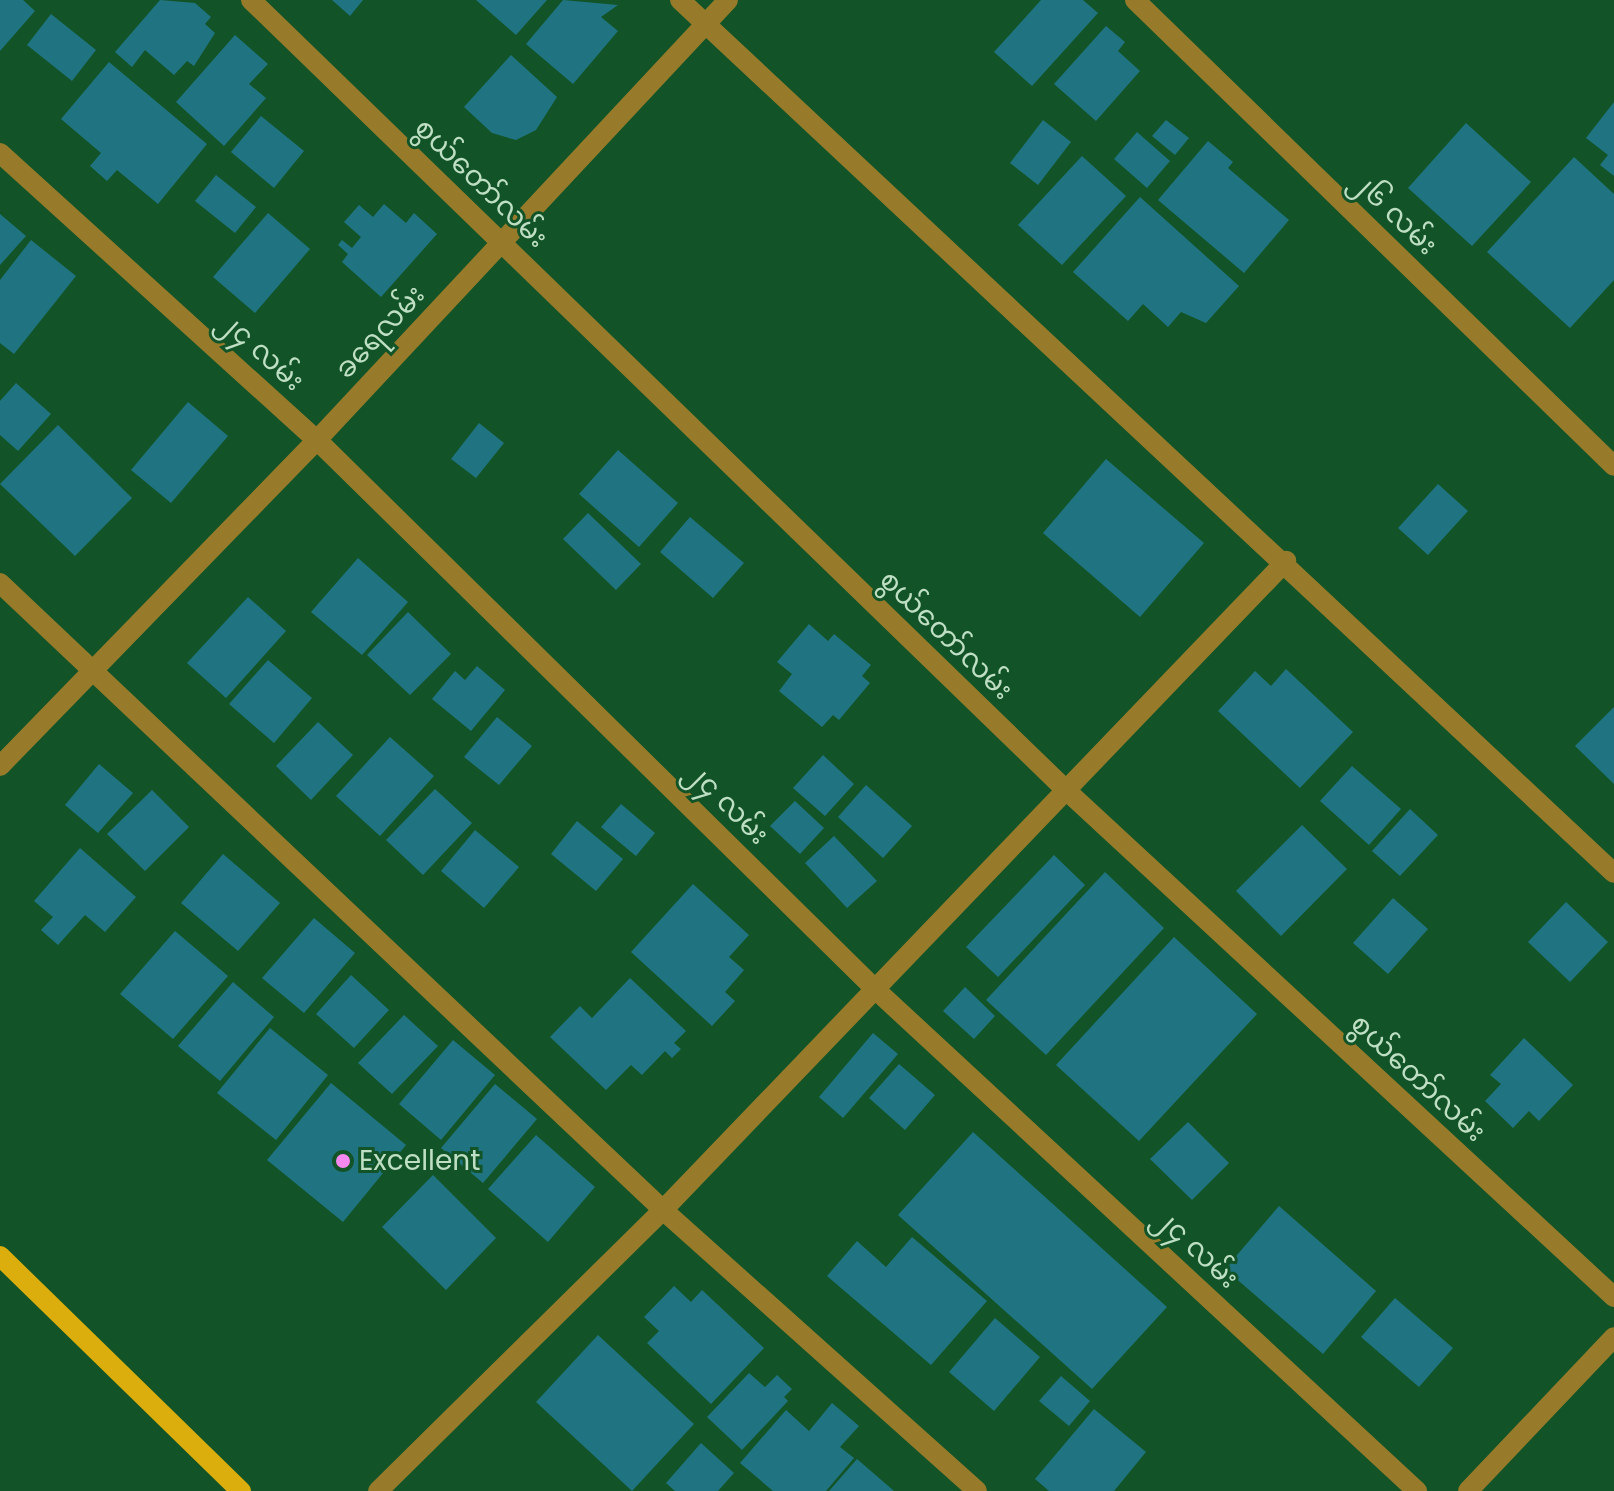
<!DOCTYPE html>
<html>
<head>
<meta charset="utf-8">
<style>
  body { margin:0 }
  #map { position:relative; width:1614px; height:1491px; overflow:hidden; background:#125427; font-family:Poppins,"Noto Sans Myanmar",sans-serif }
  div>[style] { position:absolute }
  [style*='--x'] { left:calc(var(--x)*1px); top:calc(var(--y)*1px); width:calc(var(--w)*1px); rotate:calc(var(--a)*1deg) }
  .building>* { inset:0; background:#207481 }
  .minor>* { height:20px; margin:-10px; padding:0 10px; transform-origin:10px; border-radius:10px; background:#977b2b }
  .major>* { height:20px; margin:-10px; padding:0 10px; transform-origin:10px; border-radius:10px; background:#dcae0d }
  .dots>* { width:22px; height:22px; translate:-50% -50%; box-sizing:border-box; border:4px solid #125427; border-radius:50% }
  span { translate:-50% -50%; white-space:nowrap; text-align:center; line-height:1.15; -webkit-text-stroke:6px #125427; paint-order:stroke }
  .street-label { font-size:28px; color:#bfdfc4 }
  .poi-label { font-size:28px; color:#bfdfc4 }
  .left { translate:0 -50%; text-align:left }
</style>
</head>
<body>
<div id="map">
  <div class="building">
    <i style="clip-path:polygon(0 0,23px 0,35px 11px,0 51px)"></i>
    <i style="clip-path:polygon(160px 0,195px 3px,211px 17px,205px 24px,215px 33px,194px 66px,187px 61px,174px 75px,145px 50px,132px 67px,115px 52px)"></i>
    <i style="clip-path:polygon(332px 0,363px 0,350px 16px)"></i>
    <i style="clip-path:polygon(476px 0,547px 0,516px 35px)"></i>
    <i style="clip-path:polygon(563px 0,618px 5px,601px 17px,618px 31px,573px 84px,526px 44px)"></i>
    <i style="clip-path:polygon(1041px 0,1083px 0,1098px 13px,1032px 86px,994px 52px)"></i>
    <i style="clip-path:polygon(51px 14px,96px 50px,72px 81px,27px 45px)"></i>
    <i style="clip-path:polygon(1106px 26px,1125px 42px,1118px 51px,1140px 71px,1096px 121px,1054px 84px)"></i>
    <i style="clip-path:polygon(235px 35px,268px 64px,249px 84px,266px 98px,224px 146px,176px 102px)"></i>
    <i style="clip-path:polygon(511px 55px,557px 97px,536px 130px,516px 140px,492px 133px,464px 107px)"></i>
    <i style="clip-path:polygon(109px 62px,207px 144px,158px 204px,117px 170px,107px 181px,90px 166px,101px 153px,61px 119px)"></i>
    <i style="clip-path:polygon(1614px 102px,1614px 176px,1600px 165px,1608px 155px,1586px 138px)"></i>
    <i style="clip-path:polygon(261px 116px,304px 151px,274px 188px,231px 152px)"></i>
    <i style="clip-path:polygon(1043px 120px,1071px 142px,1038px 185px,1010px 163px)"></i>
    <i style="clip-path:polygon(1166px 120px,1189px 138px,1175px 155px,1152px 136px)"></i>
    <i style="clip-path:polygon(1466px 123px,1531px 182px,1472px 246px,1408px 188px)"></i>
    <i style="clip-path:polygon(1137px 132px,1170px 161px,1147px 188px,1114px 159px)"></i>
    <i style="clip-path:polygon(1208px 141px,1233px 162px,1228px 168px,1289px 220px,1244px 273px,1158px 200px)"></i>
    <i style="clip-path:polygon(1082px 156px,1126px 196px,1062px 265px,1018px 225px)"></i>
    <i style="clip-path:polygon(1574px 157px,1614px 194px,1614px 280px,1570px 328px,1487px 252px)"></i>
    <i style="clip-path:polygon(216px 175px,256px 207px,235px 233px,195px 201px)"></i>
    <i style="clip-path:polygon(1140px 197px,1239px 286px,1206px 323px,1181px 312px,1168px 327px,1143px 304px,1128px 321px,1073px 272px)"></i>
    <i style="clip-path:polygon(384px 204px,406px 223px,414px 213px,437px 234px,381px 297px,342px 262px,348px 254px,338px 245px,342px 240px,352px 248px,361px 237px,344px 222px,359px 205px,373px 217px)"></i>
    <i style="clip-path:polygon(268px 213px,310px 249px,255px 313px,213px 277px)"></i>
    <i style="clip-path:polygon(0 214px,26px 236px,0 265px)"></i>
    <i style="clip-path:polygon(31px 240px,76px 276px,14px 354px,0 343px,0 280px)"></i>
    <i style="clip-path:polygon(16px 383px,51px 414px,18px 451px,0 435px,0 401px)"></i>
    <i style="clip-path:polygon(188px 402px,228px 436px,171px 503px,131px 470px)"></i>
    <i style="clip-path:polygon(479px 423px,504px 443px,476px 478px,451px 459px)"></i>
    <i style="clip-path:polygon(58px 425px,132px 498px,75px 556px,0 484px)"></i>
    <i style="clip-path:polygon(618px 450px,678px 503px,639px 547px,579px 494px)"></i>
    <i style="clip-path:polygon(1106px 459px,1204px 543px,1140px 617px,1043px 533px)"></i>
    <i style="clip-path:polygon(1438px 484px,1468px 511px,1428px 555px,1398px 528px)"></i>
    <i style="clip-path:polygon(588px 513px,641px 564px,616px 590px,563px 539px)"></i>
    <i style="clip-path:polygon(690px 517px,744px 563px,713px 598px,660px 552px)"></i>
    <i style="clip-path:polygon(358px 558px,408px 602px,362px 655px,311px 612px)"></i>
    <i style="clip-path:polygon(248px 597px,286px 631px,226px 698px,187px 663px)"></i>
    <i style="clip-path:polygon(408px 612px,451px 654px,410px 695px,367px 655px)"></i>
    <i style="clip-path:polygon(809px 624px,828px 641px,834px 634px,871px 665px,862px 676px,870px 683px,839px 720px,833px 715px,822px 727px,779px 691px,792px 674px,777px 662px)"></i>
    <i style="clip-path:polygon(268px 660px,312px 698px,274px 743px,229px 704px)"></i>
    <i style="clip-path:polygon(477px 666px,505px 690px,471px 731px,432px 699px,455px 671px,465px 680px)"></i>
    <i style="clip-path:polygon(1286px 669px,1353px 732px,1300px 788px,1218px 711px,1255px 671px,1271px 686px)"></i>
    <i style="clip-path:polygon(1614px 707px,1614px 784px,1575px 746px)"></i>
    <i style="clip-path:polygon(497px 717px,532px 746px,499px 785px,464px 757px)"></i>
    <i style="clip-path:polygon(318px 722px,353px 755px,311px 800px,276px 766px)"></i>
    <i style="clip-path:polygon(390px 737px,434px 776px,380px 836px,336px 796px)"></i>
    <i style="clip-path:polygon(823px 755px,854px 784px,825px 816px,793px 788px)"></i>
    <i style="clip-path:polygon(99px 764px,133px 793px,98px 833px,65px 805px)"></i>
    <i style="clip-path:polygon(1352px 766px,1401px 809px,1369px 845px,1320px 801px)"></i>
    <i style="clip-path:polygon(866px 785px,912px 826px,883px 858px,838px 817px)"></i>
    <i style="clip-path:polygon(435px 789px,472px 823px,423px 875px,386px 840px)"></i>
    <i style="clip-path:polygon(152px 790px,189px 827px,145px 871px,107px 834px)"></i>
    <i style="clip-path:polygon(795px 801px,824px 828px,800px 854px,770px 826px)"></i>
    <i style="clip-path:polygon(621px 804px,655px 833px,636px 856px,601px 827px)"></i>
    <i style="clip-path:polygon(1410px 809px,1438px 835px,1400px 876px,1372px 851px)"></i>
    <i style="clip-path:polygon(577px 821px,623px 859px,596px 891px,551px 854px)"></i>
    <i style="clip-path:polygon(1302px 825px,1347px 869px,1281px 936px,1236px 891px)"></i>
    <i style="clip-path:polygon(475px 830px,519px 867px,484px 908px,441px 871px)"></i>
    <i style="clip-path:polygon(834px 836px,877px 881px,847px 908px,805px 863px)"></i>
    <i style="clip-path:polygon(80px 848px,136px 897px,105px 932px,85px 915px,58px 945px,41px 930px,53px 917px,34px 901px)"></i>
    <i style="clip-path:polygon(223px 854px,280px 903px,238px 951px,181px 903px)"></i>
    <i style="clip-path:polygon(1054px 855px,1085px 885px,998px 977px,966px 947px)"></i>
    <i style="clip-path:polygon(1105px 872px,1164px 928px,1046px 1055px,986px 1000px)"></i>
    <i style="clip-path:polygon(693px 884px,749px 935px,729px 957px,744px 970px,725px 992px,735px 1001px,712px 1026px,631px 952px)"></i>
    <i style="clip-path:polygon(1393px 898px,1428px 929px,1388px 974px,1353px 943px)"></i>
    <i style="clip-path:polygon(1566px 902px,1608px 942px,1570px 982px,1528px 942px)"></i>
    <i style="clip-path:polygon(314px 918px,355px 953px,304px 1013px,262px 978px)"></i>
    <i style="clip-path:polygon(175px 931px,228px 976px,173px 1039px,120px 994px)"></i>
    <i style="clip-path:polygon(1174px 937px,1257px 1014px,1139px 1141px,1056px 1065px)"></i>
    <i style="clip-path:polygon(351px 975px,389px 1010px,354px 1048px,316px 1014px)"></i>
    <i style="clip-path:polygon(630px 978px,686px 1031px,674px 1043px,681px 1049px,672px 1058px,665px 1051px,642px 1075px,631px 1065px,606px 1090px,550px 1037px,580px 1006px,592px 1018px)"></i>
    <i style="clip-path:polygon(233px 982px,274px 1017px,220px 1081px,178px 1046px)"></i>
    <i style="clip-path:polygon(965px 987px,995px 1016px,974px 1039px,943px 1011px)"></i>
    <i style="clip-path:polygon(404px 1015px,438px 1046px,392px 1094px,358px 1063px)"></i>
    <i style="clip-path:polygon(270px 1028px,328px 1075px,276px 1140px,217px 1093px)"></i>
    <i style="clip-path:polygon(873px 1033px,898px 1054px,843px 1118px,819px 1097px)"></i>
    <i style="clip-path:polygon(1524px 1038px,1573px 1085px,1539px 1121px,1529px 1111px,1513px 1128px,1485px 1101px,1501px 1084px,1490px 1075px)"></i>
    <i style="clip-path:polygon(453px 1040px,495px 1075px,441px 1140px,399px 1104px)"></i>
    <i style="clip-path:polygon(899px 1064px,935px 1095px,905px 1130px,869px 1098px)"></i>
    <i style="clip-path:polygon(331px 1083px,406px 1145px,343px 1222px,267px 1160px)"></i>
    <i style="clip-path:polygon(495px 1084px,537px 1119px,483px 1183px,441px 1148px)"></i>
    <i style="clip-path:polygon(1188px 1122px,1229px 1163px,1192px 1200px,1150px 1159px)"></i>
    <i style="clip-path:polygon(973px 1132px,1167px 1307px,1092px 1389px,898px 1215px)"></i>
    <i style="clip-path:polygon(536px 1135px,595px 1187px,548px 1242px,488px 1189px)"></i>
    <i style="clip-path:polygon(433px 1175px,496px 1238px,446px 1290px,382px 1227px)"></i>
    <i style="clip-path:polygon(1279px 1206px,1376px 1291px,1323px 1354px,1225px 1269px)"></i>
    <i style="clip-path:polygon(912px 1237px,987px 1301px,931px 1365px,827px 1276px,857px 1241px,886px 1267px)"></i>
    <i style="clip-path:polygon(674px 1286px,691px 1302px,702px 1290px,764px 1348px,711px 1404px,647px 1343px,659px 1331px,644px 1317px)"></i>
    <i style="clip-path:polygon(1395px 1298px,1453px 1348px,1419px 1387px,1361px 1337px)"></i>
    <i style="clip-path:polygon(995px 1318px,1040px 1357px,994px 1411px,949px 1372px)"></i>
    <i style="clip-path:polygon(598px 1335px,694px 1424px,632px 1491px,536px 1402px)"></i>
    <i style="clip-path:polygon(749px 1373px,765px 1387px,777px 1375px,792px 1389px,784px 1397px,788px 1401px,742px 1450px,707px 1417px)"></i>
    <i style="clip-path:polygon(1061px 1376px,1090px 1401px,1069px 1426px,1039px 1401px)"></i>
    <i style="clip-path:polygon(832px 1403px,859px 1426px,840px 1447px,854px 1458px,826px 1491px,773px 1491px,740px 1463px,786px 1410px,809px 1431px)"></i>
    <i style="clip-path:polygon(1094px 1409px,1146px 1452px,1114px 1491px,1049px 1491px,1035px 1479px)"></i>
    <i style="clip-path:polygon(701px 1443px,734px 1473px,718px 1491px,675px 1491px,666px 1483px)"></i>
    <i style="clip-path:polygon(857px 1459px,894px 1491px,829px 1491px)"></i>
  </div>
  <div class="minor">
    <i style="--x:251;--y:0;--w:1136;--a:44.11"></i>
    <i style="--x:1067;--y:791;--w:745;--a:42.77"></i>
    <i style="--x:680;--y:0;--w:1278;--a:43.07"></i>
    <i style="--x:1135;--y:0;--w:668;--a:44.21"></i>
    <i style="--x:0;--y:153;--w:428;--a:42.2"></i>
    <i style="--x:317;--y:440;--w:783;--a:44.53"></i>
    <i style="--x:875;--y:989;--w:739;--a:42.81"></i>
    <i style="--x:0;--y:583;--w:913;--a:43.4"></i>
    <i style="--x:663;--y:1210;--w:421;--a:41.8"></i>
    <i style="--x:0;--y:766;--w:455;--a:-45.8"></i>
    <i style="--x:317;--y:440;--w:602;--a:-46.95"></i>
    <i style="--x:378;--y:1491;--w:400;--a:-44.6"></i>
    <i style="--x:663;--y:1210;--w:900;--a:-46.17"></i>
    <i style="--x:1468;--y:1491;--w:212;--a:-46.5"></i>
  </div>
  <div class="major">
    <i style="--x:0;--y:1256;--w:337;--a:44.3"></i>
  </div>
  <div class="dots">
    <i style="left:343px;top:1161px;background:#f589ef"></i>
  </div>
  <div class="street-label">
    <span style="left:481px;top:183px;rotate:44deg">စွယ်တော်လမ်း</span>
    <span style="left:1394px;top:213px;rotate:44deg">၂၆ လမ်း</span>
    <span style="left:380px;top:332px;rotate:-47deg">ခရေလမ်း</span>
    <span style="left:261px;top:351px;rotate:42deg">၂၄ လမ်း</span>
    <span style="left:946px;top:635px;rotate:44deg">စွယ်တော်လမ်း</span>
    <span style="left:727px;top:803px;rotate:45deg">၂၄ လမ်း</span>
    <span style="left:1418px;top:1078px;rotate:43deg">စွယ်တော်လမ်း</span>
    <span style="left:1196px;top:1248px;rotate:43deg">၂၄ လမ်း</span>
  </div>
  <div class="poi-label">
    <span class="left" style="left:359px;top:1161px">Excellent</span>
  </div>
</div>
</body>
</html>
